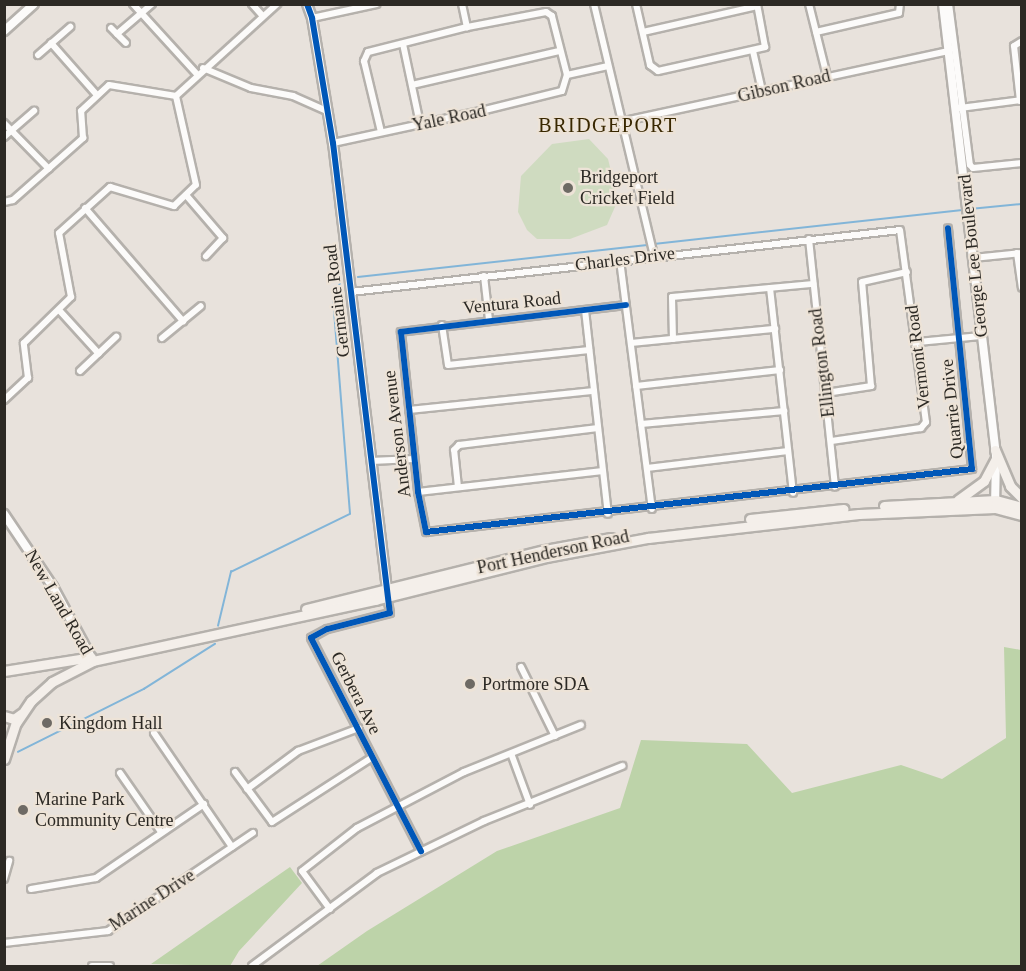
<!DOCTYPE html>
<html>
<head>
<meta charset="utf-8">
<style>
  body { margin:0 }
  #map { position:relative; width:1026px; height:971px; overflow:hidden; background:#e8e2dc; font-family:"Times New Roman",serif }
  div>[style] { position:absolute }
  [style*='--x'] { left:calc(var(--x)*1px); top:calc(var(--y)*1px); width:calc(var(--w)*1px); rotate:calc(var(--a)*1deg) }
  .green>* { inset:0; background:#cfdbc0 }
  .forest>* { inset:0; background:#bdd3a9 }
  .stream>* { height:1.5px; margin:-0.75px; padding:0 0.75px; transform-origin:0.75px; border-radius:0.75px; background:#82b5d8 }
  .roads { filter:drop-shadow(2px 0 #b5b1ac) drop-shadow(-2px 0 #b5b1ac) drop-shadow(0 2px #b5b1ac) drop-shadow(0 -2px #b5b1ac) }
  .minor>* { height:6px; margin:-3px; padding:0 3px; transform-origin:3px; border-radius:3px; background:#fcfbfa }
  .tertiary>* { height:8px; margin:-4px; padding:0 4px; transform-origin:4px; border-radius:4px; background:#fcfbfa }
  .secondary>* { height:8px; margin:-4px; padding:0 4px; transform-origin:4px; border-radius:4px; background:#fcfbfa }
  .primary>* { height:9px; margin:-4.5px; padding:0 4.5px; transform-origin:4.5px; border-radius:4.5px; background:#f4efea }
  .cycleway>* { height:6px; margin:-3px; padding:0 3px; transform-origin:3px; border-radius:3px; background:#0057b8 }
  .dots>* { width:16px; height:16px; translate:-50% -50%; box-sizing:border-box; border:3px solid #ede3d7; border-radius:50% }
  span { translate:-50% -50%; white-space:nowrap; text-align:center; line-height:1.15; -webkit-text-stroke:4.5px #ede3d7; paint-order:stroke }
  .street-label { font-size:18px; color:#2c2924 }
  .poi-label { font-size:18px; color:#2c2924 }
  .left { translate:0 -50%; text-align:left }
  .neighbourhood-label { font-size:20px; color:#382700; letter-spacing:1.5px }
  .frame { position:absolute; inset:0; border:6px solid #2c2924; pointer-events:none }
</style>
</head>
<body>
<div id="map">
  <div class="green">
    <i style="clip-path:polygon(589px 139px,608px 159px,618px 200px,607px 225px,570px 239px,537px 239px,527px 230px,518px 212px,521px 176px,552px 144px)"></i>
  </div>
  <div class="forest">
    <i style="clip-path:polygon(1004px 647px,1021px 650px,1021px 966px,317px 966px,367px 931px,497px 851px,620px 808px,641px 740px,747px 744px,792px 793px,901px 765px,942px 779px,1006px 738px)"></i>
    <i style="clip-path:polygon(290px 867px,302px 883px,239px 951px,230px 966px,151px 964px)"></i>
  </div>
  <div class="stream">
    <i style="--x:970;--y:209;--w:52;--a:-5.5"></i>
    <i style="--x:654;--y:244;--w:310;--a:-6.3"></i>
    <i style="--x:358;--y:277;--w:293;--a:-6.3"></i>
    <i style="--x:218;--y:626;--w:56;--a:-76.5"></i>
    <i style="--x:231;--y:572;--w:132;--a:-26"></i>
    <i style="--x:350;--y:514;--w:216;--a:-94.5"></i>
    <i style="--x:333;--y:299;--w:17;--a:-66"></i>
    <i style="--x:18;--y:752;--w:141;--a:-26.6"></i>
    <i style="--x:144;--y:689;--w:84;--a:-32.4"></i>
  </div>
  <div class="roads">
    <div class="minor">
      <i style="--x:133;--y:4;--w:95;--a:47.6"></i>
      <i style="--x:252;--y:4;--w:15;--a:48"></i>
      <i style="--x:462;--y:4;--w:24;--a:78"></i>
      <i style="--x:594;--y:4;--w:259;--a:76.6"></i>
      <i style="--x:636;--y:4;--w:63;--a:77.1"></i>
      <i style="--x:650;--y:65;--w:10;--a:37"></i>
      <i style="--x:658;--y:71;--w:110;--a:-12.6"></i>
      <i style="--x:765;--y:47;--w:44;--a:-100.5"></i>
      <i style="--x:809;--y:4;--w:74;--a:76"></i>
      <i style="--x:949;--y:4;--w:162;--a:82.6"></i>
      <i style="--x:970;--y:165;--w:4;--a:45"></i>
      <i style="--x:973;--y:168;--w:49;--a:-5.8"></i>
      <i style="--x:312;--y:18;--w:66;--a:-12.2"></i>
      <i style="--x:111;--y:28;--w:21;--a:45"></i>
      <i style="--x:643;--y:32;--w:117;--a:-12.8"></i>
      <i style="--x:816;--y:32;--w:85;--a:-12.9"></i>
      <i style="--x:899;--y:13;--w:9;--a:-84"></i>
      <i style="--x:117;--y:34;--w:46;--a:-40.6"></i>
      <i style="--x:51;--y:43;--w:69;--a:48.5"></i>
      <i style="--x:403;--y:44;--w:82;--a:78"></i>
      <i style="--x:753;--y:51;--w:41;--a:77.3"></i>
      <i style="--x:38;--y:55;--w:43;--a:-41.2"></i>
      <i style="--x:203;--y:68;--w:52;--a:22.6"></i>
      <i style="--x:251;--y:88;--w:43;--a:10.8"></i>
      <i style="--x:293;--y:96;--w:37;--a:24"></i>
      <i style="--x:567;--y:75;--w:42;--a:-12.4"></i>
      <i style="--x:412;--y:85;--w:151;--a:-13"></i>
      <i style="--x:176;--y:96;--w:137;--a:-42.3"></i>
      <i style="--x:1020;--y:101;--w:55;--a:-96.2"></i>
      <i style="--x:1014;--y:46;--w:9;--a:-32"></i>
      <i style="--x:960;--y:108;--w:63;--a:-7.4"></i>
      <i style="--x:620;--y:122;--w:336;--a:-12.2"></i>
      <i style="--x:4;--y:123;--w:64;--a:45.6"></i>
      <i style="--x:4;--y:137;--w:40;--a:-41"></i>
      <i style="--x:333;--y:143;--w:156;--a:-12.2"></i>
      <i style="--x:485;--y:110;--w:79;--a:-13.9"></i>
      <i style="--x:562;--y:91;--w:17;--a:-73"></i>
      <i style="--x:567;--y:75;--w:61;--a:-104.3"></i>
      <i style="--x:552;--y:16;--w:7;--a:-146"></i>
      <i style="--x:546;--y:12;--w:80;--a:169.2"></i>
      <i style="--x:467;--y:27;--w:102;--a:165.8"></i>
      <i style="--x:368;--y:52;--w:10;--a:114"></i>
      <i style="--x:364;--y:61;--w:73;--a:76.5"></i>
      <i style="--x:186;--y:195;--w:57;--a:49.3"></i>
      <i style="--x:223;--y:238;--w:25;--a:133"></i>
      <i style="--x:4;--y:202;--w:9;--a:-13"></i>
      <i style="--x:13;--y:200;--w:94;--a:-41.5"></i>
      <i style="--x:83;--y:138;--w:27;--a:-94"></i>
      <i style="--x:81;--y:111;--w:38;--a:-43"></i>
      <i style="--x:109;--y:85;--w:68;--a:9.3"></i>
      <i style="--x:85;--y:208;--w:150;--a:49.1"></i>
      <i style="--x:809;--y:239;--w:249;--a:84"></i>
      <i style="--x:1017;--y:253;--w:35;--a:82"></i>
      <i style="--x:973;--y:258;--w:49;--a:-5.8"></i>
      <i style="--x:620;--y:260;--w:251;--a:82.7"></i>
      <i style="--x:484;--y:276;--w:44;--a:83.5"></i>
      <i style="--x:770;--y:288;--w:206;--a:83.6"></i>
      <i style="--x:351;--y:292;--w:552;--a:-6.44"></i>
      <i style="--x:900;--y:230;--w:194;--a:82.3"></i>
      <i style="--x:926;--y:422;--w:8;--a:130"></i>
      <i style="--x:921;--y:428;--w:91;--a:171.8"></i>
      <i style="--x:626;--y:305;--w:227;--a:173.2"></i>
      <i style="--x:401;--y:332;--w:161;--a:83.9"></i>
      <i style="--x:418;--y:492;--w:41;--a:78.7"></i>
      <i style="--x:426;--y:532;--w:550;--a:-6.58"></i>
      <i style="--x:972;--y:469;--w:242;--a:-95.7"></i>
      <i style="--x:59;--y:310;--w:59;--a:47.7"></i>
      <i style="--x:585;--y:310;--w:205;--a:83.6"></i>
      <i style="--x:442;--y:325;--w:40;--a:81.5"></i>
      <i style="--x:448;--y:365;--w:142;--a:-6.1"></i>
      <i style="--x:162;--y:338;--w:50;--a:-39.4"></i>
      <i style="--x:673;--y:339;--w:42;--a:-91.4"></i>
      <i style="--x:672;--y:297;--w:142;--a:-5.3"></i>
      <i style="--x:918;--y:342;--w:63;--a:-5.4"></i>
      <i style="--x:631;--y:343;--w:145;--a:-5.6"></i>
      <i style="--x:80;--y:371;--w:50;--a:-43.4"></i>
      <i style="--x:636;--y:386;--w:145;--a:-6.3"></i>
      <i style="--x:826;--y:393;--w:46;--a:-8.8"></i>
      <i style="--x:871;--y:386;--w:104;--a:-94.9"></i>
      <i style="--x:862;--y:282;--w:46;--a:-12.5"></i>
      <i style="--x:4;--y:400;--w:33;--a:-43"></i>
      <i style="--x:28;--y:378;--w:35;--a:-97"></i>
      <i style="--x:24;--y:343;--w:66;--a:-44.4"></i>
      <i style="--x:71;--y:297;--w:65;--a:-100.6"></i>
      <i style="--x:59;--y:233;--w:69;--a:-42"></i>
      <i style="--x:110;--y:187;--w:67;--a:16.5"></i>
      <i style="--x:174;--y:206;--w:30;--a:-44"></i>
      <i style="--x:196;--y:185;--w:91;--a:-102.7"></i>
      <i style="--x:409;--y:410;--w:186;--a:-5.9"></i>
      <i style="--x:641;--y:424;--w:144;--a:-5.2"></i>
      <i style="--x:371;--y:461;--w:43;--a:-2.7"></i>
      <i style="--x:647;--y:468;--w:142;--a:-6.9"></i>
      <i style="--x:458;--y:487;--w:37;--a:-96"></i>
      <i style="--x:454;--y:450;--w:7;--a:-45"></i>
      <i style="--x:459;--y:445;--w:140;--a:-7"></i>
      <i style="--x:418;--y:492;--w:186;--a:-6.5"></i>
      <i style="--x:387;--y:597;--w:16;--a:79"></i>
      <i style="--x:390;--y:613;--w:65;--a:165.7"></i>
      <i style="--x:327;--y:629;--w:18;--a:151"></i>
      <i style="--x:311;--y:638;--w:240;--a:62.7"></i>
      <i style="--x:521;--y:667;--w:77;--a:63.8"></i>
      <i style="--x:154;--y:733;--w:138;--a:55.6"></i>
      <i style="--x:512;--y:756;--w:52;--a:69.8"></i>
      <i style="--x:235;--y:772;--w:62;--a:53.5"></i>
      <i style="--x:272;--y:822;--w:118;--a:-32.9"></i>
      <i style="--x:120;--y:773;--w:72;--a:55.2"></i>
      <i style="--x:247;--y:789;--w:64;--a:-36.7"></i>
      <i style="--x:298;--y:751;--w:65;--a:-20.7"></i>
      <i style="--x:4;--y:879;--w:19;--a:-74"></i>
      <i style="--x:31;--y:889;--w:66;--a:-9.6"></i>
      <i style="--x:96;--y:878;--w:131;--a:-34.4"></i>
      <i style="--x:330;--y:909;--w:47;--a:-126.4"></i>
      <i style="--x:302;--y:871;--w:70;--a:-38"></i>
      <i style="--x:357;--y:828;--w:121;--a:-27.6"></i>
      <i style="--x:464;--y:772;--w:126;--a:-21.9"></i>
      <i style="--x:4;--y:943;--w:105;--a:-6.6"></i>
      <i style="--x:108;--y:931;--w:175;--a:-34.1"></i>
      <i style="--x:92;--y:966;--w:18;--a:0"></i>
      <i style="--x:252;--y:966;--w:156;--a:-36.6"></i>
      <i style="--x:377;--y:873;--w:119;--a:-25.9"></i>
      <i style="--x:484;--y:821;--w:149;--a:-21.7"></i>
    </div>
    <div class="tertiary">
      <i style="--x:307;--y:4;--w:15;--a:70"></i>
      <i style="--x:312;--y:18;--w:127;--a:80.5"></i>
      <i style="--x:333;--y:143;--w:452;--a:83.1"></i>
      <i style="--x:4;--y:514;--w:88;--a:56.1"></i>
      <i style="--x:53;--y:587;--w:84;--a:61.6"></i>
    </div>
    <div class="secondary">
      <i style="--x:943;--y:4;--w:457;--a:83.3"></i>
      <i style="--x:996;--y:458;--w:47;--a:91.2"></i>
      <i style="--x:4;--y:31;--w:40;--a:-42"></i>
    </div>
    <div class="primary">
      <i style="--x:995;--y:450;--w:39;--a:67"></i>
      <i style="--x:1010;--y:486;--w:17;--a:45"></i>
      <i style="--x:958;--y:500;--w:32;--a:-36"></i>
      <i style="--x:984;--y:481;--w:26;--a:-62"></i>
      <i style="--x:884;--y:506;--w:112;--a:-3.1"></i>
      <i style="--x:996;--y:500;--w:27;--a:15"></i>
      <i style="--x:750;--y:519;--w:94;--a:-6.1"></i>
      <i style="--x:306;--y:609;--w:246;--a:-13.9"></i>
      <i style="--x:545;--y:550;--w:67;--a:-10.3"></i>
      <i style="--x:4;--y:671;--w:88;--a:-9.1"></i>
      <i style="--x:4;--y:716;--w:10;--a:17"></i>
      <i style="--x:14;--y:719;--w:9;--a:-36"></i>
      <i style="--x:4;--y:759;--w:38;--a:-72"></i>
      <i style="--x:16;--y:723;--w:27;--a:-56"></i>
      <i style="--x:31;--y:701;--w:28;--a:-42"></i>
      <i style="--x:52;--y:682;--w:46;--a:-27.1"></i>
      <i style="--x:93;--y:661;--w:289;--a:-12.2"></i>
      <i style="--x:375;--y:600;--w:176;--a:-14.1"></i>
      <i style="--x:546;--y:557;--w:104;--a:-10.6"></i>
      <i style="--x:648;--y:538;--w:212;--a:-6.5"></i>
      <i style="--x:859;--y:514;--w:136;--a:-2.5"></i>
      <i style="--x:995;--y:508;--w:28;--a:15"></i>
    </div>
  </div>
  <div class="cycleway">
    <i style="--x:307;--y:4;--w:15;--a:70"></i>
    <i style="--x:312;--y:18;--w:127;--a:80.5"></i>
    <i style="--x:333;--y:143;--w:473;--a:83.1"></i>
    <i style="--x:390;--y:613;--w:65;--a:165.7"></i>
    <i style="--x:327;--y:629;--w:18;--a:151"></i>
    <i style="--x:311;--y:638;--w:240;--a:62.7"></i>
    <i style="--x:626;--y:305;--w:227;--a:173.2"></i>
    <i style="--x:401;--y:332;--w:161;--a:83.9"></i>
    <i style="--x:418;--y:492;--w:41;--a:78.7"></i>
    <i style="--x:426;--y:532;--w:550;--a:-6.58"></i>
    <i style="--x:972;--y:469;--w:242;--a:-95.7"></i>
  </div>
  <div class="dots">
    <i style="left:568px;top:188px;background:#6e6a64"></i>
    <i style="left:470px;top:684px;background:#6e6a64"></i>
    <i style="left:47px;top:723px;background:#6e6a64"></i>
    <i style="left:23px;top:810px;background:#6e6a64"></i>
  </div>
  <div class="street-label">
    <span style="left:784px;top:86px;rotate:-13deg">Gibson Road</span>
    <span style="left:449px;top:118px;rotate:-12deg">Yale Road</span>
    <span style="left:973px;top:256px;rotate:-96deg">George Lee Boulevard</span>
    <span style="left:625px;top:259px;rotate:-7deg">Charles Drive</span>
    <span style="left:337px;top:301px;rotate:-97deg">Germaine Road</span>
    <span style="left:512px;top:303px;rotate:-6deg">Ventura Road</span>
    <span style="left:918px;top:357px;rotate:-97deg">Vermont Road</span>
    <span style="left:822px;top:363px;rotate:-97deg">Ellington Road</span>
    <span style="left:952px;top:409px;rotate:-96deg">Quarrie Drive</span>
    <span style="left:397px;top:434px;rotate:-97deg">Anderson Avenue</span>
    <span style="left:553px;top:552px;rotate:-12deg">Port Henderson Road</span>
    <span style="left:59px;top:602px;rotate:60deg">New Land Road</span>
    <span style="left:356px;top:693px;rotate:63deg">Gerbera Ave</span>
    <span style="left:152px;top:900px;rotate:-33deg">Marine Drive</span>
  </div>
  <div class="poi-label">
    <span class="left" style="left:580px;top:188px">Bridgeport<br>Cricket Field</span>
    <span class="left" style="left:482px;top:684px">Portmore SDA</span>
    <span class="left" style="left:59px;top:723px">Kingdom Hall</span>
    <span class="left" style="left:35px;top:810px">Marine Park<br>Community Centre</span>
  </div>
  <div class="neighbourhood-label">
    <span style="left:608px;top:125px">BRIDGEPORT</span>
  </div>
  <div class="frame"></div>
</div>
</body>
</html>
